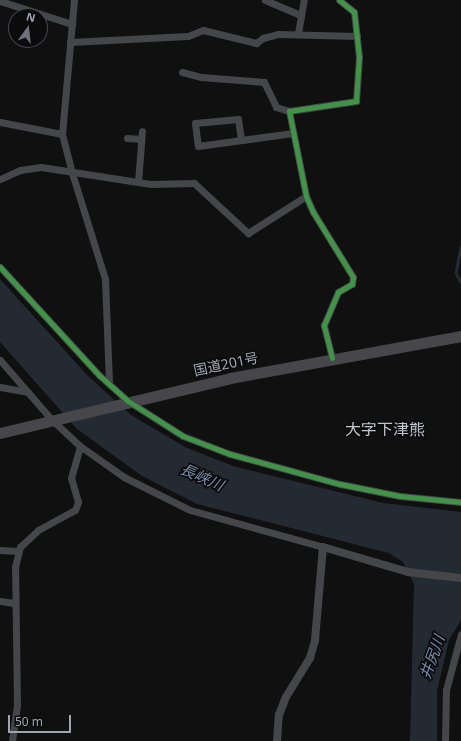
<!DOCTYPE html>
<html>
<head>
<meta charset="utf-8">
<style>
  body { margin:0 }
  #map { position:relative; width:461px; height:741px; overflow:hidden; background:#101011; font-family:"Noto Sans","Noto Sans JP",sans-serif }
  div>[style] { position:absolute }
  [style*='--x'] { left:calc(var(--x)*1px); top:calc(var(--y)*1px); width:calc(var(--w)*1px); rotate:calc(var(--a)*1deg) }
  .water>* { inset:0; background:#242a32 }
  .stream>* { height:2.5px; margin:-1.25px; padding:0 1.25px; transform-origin:1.25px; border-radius:1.25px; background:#242a32 }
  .minor>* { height:7px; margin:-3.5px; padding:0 3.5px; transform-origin:3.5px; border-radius:3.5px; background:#454649 }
  .tertiary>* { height:8px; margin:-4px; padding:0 4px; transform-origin:4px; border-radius:4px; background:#454649 }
  .trunk>* { height:11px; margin:-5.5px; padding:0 5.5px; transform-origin:5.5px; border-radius:5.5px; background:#47474b }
  .cycleway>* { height:5px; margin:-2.5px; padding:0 2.5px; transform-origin:2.5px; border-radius:2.5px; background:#419447 }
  span { translate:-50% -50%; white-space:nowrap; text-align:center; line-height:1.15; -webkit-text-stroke:3.5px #0b0b0c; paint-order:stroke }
  .street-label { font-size:14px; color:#a1a4b2 }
  .water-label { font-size:15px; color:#768eaf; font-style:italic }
  .quarter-label { font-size:16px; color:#c2c4ce }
  .north { position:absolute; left:8px; top:8px; width:40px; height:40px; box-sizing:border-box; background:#0b0b0c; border:1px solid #47484e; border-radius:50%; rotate:15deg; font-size:11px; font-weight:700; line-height:16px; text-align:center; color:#a1a4b2 }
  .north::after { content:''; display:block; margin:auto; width:14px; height:18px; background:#6e707a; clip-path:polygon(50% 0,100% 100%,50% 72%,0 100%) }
  .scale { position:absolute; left:8px; top:715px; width:63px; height:18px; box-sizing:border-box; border:2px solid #a1a4b2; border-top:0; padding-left:5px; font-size:12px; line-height:14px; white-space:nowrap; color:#a1a4b2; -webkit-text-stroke:3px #0b0b0c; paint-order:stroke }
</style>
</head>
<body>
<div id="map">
  <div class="water">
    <i style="clip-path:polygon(0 279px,87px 375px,131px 415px,185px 447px,233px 466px,383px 503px,461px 512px,461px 620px,449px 640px,437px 691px,437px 741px,410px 741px,414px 584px,403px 562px,389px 553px,197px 504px,142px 476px,77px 429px,0 342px)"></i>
  </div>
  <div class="stream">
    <i style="--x:461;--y:247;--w:26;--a:101"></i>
    <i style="--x:456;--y:273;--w:10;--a:61"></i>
  </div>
  <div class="minor">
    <i style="--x:74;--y:0;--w:135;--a:95.1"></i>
    <i style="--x:62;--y:134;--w:40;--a:75.6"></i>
    <i style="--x:72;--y:173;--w:111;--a:72.7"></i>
    <i style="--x:105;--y:279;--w:105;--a:87.8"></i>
    <i style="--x:265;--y:0;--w:39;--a:23"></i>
    <i style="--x:0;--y:1;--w:76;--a:17.7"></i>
    <i style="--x:298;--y:33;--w:34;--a:-80"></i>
    <i style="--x:70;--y:42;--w:118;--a:-2.9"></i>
    <i style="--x:188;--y:36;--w:16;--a:-22"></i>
    <i style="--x:203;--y:30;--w:55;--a:13.8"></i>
    <i style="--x:256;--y:43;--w:9;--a:-36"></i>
    <i style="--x:263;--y:38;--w:16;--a:-15"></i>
    <i style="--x:278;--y:34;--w:79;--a:1.5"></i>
    <i style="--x:182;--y:72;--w:20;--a:15"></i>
    <i style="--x:201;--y:77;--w:63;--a:4.5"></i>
    <i style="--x:264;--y:82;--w:28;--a:64"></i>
    <i style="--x:276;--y:107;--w:14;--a:17"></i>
    <i style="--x:0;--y:122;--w:63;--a:11"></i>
    <i style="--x:127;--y:138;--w:14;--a:4"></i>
    <i style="--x:241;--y:140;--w:21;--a:-98"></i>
    <i style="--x:238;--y:119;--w:43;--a:174.7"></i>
    <i style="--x:195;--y:123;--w:23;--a:83"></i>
    <i style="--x:198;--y:146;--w:96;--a:-7.8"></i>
    <i style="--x:0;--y:179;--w:22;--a:-24"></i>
    <i style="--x:20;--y:170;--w:21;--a:-8"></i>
    <i style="--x:41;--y:167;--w:111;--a:8.8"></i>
    <i style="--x:151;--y:184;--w:43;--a:-1.3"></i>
    <i style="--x:194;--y:183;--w:74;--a:42.8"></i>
    <i style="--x:248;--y:233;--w:69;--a:-32.5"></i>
    <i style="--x:138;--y:182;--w:51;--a:-85.5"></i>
    <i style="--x:0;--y:267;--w:147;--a:47.5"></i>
    <i style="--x:99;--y:375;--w:39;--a:42"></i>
    <i style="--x:128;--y:401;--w:65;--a:32.5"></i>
    <i style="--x:183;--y:436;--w:50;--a:21"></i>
    <i style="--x:230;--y:454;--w:114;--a:15.3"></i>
    <i style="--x:340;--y:484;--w:61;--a:11.3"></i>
    <i style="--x:400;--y:496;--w:61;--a:5.6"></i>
    <i style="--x:332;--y:358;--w:34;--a:-104"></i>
    <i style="--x:324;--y:325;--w:36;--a:-67"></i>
    <i style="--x:338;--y:292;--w:16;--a:-30"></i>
    <i style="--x:352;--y:284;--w:7;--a:-82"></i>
    <i style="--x:353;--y:277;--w:76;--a:-121.6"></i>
    <i style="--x:313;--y:212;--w:17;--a:-114"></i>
    <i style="--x:306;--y:196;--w:87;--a:-101.3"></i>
    <i style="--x:289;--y:111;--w:68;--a:-8.5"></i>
    <i style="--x:356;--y:101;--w:44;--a:-86.1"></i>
    <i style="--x:359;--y:57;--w:45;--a:-96.3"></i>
    <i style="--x:354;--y:12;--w:19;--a:-141"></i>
    <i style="--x:0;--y:360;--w:79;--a:49.1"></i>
    <i style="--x:52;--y:420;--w:38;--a:43"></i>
    <i style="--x:80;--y:446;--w:54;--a:35.2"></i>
    <i style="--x:124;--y:477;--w:74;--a:26.6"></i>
    <i style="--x:190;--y:510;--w:138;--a:15.5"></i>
    <i style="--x:0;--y:387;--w:28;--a:10"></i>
    <i style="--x:0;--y:550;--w:19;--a:3"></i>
    <i style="--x:0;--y:601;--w:14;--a:8"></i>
    <i style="--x:12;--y:741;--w:37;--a:-82"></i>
    <i style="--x:17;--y:704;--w:137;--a:-90.8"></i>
    <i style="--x:15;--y:567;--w:21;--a:-76"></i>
    <i style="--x:20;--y:547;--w:25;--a:-43"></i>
    <i style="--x:38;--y:530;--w:42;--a:-28.4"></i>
    <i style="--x:75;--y:510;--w:9;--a:-69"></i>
    <i style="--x:78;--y:502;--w:25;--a:-106"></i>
    <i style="--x:71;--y:478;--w:33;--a:-74"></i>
    <i style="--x:445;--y:741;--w:51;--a:-88.9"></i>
    <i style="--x:446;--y:690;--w:58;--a:-75"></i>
  </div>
  <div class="tertiary">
    <i style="--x:277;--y:741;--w:26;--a:-86"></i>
    <i style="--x:279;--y:715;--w:19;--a:-69"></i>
    <i style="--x:286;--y:697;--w:46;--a:-58.4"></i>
    <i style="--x:310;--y:658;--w:19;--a:-74"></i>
    <i style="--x:315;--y:640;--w:93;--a:-85.1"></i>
    <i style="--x:323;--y:547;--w:89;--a:16.4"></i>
    <i style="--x:408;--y:572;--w:53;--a:6.5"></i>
  </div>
  <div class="trunk">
    <i style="--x:0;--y:433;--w:236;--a:-13.4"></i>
    <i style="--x:230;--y:378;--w:235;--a:-10.3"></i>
  </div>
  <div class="cycleway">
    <i style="--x:0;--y:267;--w:147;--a:47.5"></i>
    <i style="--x:99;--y:375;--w:39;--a:42"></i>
    <i style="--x:128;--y:401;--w:65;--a:32.5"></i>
    <i style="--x:183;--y:436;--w:50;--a:21"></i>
    <i style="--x:230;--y:454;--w:114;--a:15.3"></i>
    <i style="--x:340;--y:484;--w:61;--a:11.3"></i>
    <i style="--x:400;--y:496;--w:61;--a:5.6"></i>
    <i style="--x:332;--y:358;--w:34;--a:-104"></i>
    <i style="--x:324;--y:325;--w:36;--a:-67"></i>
    <i style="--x:338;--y:292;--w:16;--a:-30"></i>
    <i style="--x:352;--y:284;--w:7;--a:-82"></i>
    <i style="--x:353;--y:277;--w:76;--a:-121.6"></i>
    <i style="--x:313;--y:212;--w:17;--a:-114"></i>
    <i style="--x:306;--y:196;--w:87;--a:-101.3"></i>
    <i style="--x:289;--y:111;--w:68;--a:-8.5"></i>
    <i style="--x:356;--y:101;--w:44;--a:-86.1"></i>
    <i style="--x:359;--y:57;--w:45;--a:-96.3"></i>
    <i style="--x:354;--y:12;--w:19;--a:-141"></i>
  </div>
  <div class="street-label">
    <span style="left:226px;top:364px;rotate:-12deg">国道201号</span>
  </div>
  <div class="water-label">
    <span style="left:202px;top:477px;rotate:24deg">長峡川</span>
    <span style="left:432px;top:657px;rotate:-70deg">井尻川</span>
  </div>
  <div class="quarter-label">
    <span style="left:385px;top:429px">大字下津熊</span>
  </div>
  <div class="north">N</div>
  <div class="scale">50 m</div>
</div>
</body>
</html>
